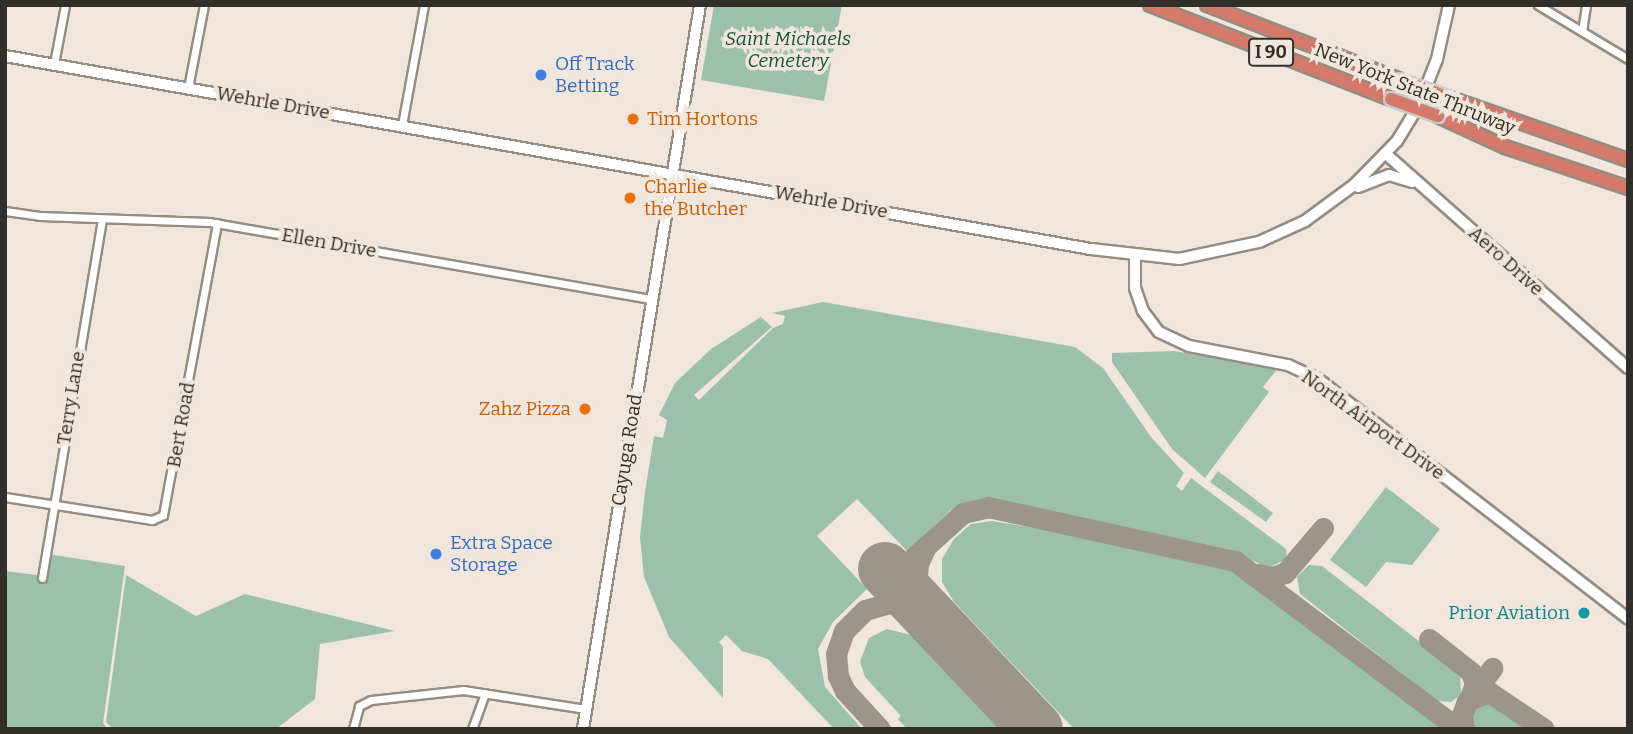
<!DOCTYPE html>
<html>
<head>
<meta charset="utf-8">
<style>
  body { margin:0 }
  #map { position:relative; width:1633px; height:734px; overflow:hidden; background:#f0e6db; font-family:Bitter,serif }
  div>[style] { position:absolute }
  [style*='--x'] { left:calc(var(--x)*1px); top:calc(var(--y)*1px); width:calc(var(--w)*1px); rotate:calc(var(--a)*1deg) }
  .green>* { inset:0; background:#9dc0ad }
  .taxiway>* { height:21px; margin:-10.5px; padding:0 10.5px; transform-origin:10.5px; border-radius:10.5px; background:#9c958c }
  .runway>* { height:54px; margin:-27px; padding:0 27px; transform-origin:27px; border-radius:27px; background:#9c958c }
  .roads { filter:drop-shadow(2px 0 #958d82) drop-shadow(-2px 0 #958d82) drop-shadow(0 2px #958d82) drop-shadow(0 -2px #958d82) }
  .street>* { height:7px; margin:-3.5px; padding:0 3.5px; transform-origin:3.5px; border-radius:3.5px; background:#fff }
  .secondary>* { height:10px; margin:-5px; padding:0 5px; transform-origin:5px; border-radius:5px; background:#fff }
  .highway>* { height:12px; margin:-6px; padding:0 6px; transform-origin:6px; border-radius:6px; background:#d5796b }
  .bridges { filter:drop-shadow(2px 0 #cac9c8) drop-shadow(-2px 0 #cac9c8) drop-shadow(0 2px #cac9c8) drop-shadow(0 -2px #cac9c8) }
  .highway-bridge>* { height:12px; margin:-6px; padding:0 6px; transform-origin:6px; border-radius:6px; background:#d5796b }
  .dots>* { width:19px; height:19px; translate:-50% -50%; box-sizing:border-box; border:4px solid #f0e6db; border-radius:50% }
  span { translate:-50% -50%; white-space:nowrap; text-align:center; line-height:1.15; -webkit-text-stroke:7px #f0e6db; paint-order:stroke }
  .shield-label span { padding:2px 5px; background:#f0e6db; border:2px solid; border-radius:5px; -webkit-text-stroke-width:0 }
  .shield-label { font-size:18px; color:#322f2a; font-weight:700 }
  .park-label { font-size:19px; color:#14533a; font-style:italic }
  .shop-label { font-size:19px; color:#366cbe }
  .left { translate:0 -50%; text-align:left }
  .street-label { font-size:19px; color:#322f2a }
  .food-label { font-size:19px; color:#c56008 }
  .right { translate:-100% -50%; text-align:right }
  .culture-label { font-size:19px; color:#0d838f }
  .frame { position:absolute; inset:0; border:7px solid #322f2a; pointer-events:none }
</style>
</head>
<body>
<div id="map">
  <div class="green">
    <i style="clip-path:polygon(714px 5px,842px 5px,824px 101px,701px 80px)"></i>
    <i style="clip-path:polygon(823px 302px,1075px 347px,1103px 368px,1151px 437px,1184px 473px,1176px 486px,1182px 491px,1191px 478px,1286px 549px,1287px 559px,1268px 568px,1228px 549px,986px 498px,951px 510px,907px 551px,857px 499px,817px 536px,867px 589px,833px 622px,818px 649px,825px 687px,862px 729px,834px 729px,768px 659px,742px 651px,726px 635px,719px 642px,723px 647px,723px 698px,669px 637px,644px 577px,640px 537px,645px 492px,654px 436px,663px 438px,667px 420px,659px 415px,675px 383px,711px 349px,761px 317px,772px 327px,694px 395px,699px 400px,773px 328px,783px 324px,785px 316px,772px 313px)"></i>
    <i style="clip-path:polygon(1174px 351px,1278px 368px,1263px 387px,1269px 392px,1205px 478px,1172px 449px,1112px 362px,1112px 353px)"></i>
    <i style="clip-path:polygon(1218px 471px,1273px 513px,1266px 522px,1210px 482px)"></i>
    <i style="clip-path:polygon(1386px 487px,1440px 529px,1412px 565px,1386px 562px,1366px 587px,1330px 560px)"></i>
    <i style="clip-path:polygon(992px 521px,1090px 537px,1238px 571px,1443px 729px,1074px 729px,954px 602px,942px 582px,942px 559px,954px 539px,971px 524px)"></i>
    <i style="clip-path:polygon(48px 554px,125px 566px,103px 723px,108px 729px,5px 729px,5px 571px,45px 576px)"></i>
    <i style="clip-path:polygon(1309px 565px,1322px 566px,1460px 673px,1461px 695px,1451px 702px,1437px 701px,1300px 594px,1297px 577px)"></i>
    <i style="clip-path:polygon(126px 575px,196px 616px,245px 594px,395px 631px,320px 644px,315px 699px,276px 729px,113px 729px,106px 722px)"></i>
    <i style="clip-path:polygon(887px 629px,911px 635px,999px 729px,907px 729px,898px 719px,901px 716px,865px 677px,860px 662px,869px 638px)"></i>
    <i style="clip-path:polygon(1491px 700px,1498px 702px,1532px 729px,1474px 729px,1472px 710px)"></i>
  </div>
  <div class="taxiway">
    <i style="--x:926;--y:546;--w:20;--a:114"></i>
    <i style="--x:918;--y:564;--w:22;--a:95"></i>
    <i style="--x:916;--y:586;--w:33;--a:63"></i>
    <i style="--x:913;--y:558;--w:67;--a:-42"></i>
    <i style="--x:963;--y:513;--w:26;--a:-13"></i>
    <i style="--x:988;--y:507;--w:253;--a:12.3"></i>
    <i style="--x:1235;--y:561;--w:280;--a:36.9"></i>
    <i style="--x:1258;--y:574;--w:14;--a:12"></i>
    <i style="--x:1272;--y:577;--w:14;--a:-17"></i>
    <i style="--x:1285;--y:573;--w:59;--a:-49.8"></i>
    <i style="--x:1429;--y:639;--w:53;--a:38.2"></i>
    <i style="--x:1471;--y:672;--w:13;--a:72"></i>
    <i style="--x:1475;--y:684;--w:14;--a:111"></i>
    <i style="--x:1472;--y:695;--w:34;--a:-53"></i>
    <i style="--x:880;--y:729;--w:52;--a:-132.6"></i>
    <i style="--x:845;--y:691;--w:17;--a:-115"></i>
    <i style="--x:838;--y:676;--w:22;--a:-95"></i>
    <i style="--x:836;--y:654;--w:24;--a:-71"></i>
    <i style="--x:844;--y:631;--w:30;--a:-45"></i>
    <i style="--x:865;--y:610;--w:26;--a:-16"></i>
    <i style="--x:890;--y:603;--w:30;--a:14"></i>
    <i style="--x:919;--y:610;--w:35;--a:40"></i>
    <i style="--x:1464;--y:729;--w:14;--a:-98"></i>
    <i style="--x:1462;--y:715;--w:15;--a:-70"></i>
    <i style="--x:1467;--y:701;--w:24;--a:-22"></i>
    <i style="--x:1489;--y:692;--w:66;--a:33.9"></i>
  </div>
  <div class="runway">
    <i style="--x:885;--y:569;--w:220;--a:46.7"></i>
  </div>
  <div class="roads">
    <div class="street">
      <i style="--x:1538;--y:5;--w:105;--a:31"></i>
      <i style="--x:1582;--y:31;--w:26;--a:-81"></i>
      <i style="--x:54;--y:64;--w:60;--a:-79.4"></i>
      <i style="--x:188;--y:88;--w:85;--a:-79.1"></i>
      <i style="--x:402;--y:125;--w:122;--a:-79.6"></i>
      <i style="--x:5;--y:211;--w:35;--a:8"></i>
      <i style="--x:40;--y:216;--w:169;--a:2"></i>
      <i style="--x:209;--y:222;--w:449;--a:9.9"></i>
      <i style="--x:5;--y:497;--w:149;--a:8.9"></i>
      <i style="--x:152;--y:520;--w:12;--a:-24"></i>
      <i style="--x:163;--y:515;--w:297;--a:-79.5"></i>
      <i style="--x:42;--y:578;--w:364;--a:-80.5"></i>
      <i style="--x:353;--y:729;--w:24;--a:-75"></i>
      <i style="--x:359;--y:706;--w:13;--a:-27"></i>
      <i style="--x:371;--y:700;--w:93;--a:-6.2"></i>
      <i style="--x:463;--y:690;--w:124;--a:8.8"></i>
      <i style="--x:472;--y:729;--w:38;--a:-70"></i>
    </div>
    <div class="secondary">
      <i style="--x:5;--y:56;--w:1103;--a:10.08"></i>
      <i style="--x:1091;--y:249;--w:89;--a:6.5"></i>
      <i style="--x:1179;--y:259;--w:82;--a:-12"></i>
      <i style="--x:1259;--y:242;--w:51;--a:-24.5"></i>
      <i style="--x:1305;--y:221;--w:61;--a:-36.3"></i>
      <i style="--x:1354;--y:185;--w:62;--a:-45.7"></i>
      <i style="--x:1397;--y:141;--w:42;--a:-58.6"></i>
      <i style="--x:1419;--y:105;--w:49;--a:-68.6"></i>
      <i style="--x:1437;--y:59;--w:55;--a:-77.5"></i>
      <i style="--x:1386;--y:154;--w:323;--a:41.5"></i>
      <i style="--x:1358;--y:187;--w:33;--a:-21"></i>
      <i style="--x:1389;--y:175;--w:24;--a:17"></i>
      <i style="--x:1135;--y:257;--w:31;--a:90"></i>
      <i style="--x:1135;--y:288;--w:24;--a:71"></i>
      <i style="--x:1143;--y:311;--w:26;--a:53"></i>
      <i style="--x:1159;--y:332;--w:33;--a:25"></i>
      <i style="--x:1189;--y:346;--w:101;--a:10.9"></i>
      <i style="--x:1288;--y:365;--w:33;--a:25"></i>
      <i style="--x:1318;--y:379;--w:392;--a:37.7"></i>
      <i style="--x:583;--y:729;--w:733;--a:-80.82"></i>
    </div>
    <div class="highway">
      <i style="--x:1150;--y:5;--w:259;--a:21.3"></i>
      <i style="--x:1207;--y:5;--w:207;--a:21.2"></i>
      <i style="--x:1447;--y:97;--w:192;--a:19.2"></i>
      <i style="--x:1438;--y:116;--w:74;--a:24.8"></i>
      <i style="--x:1505;--y:147;--w:130;--a:18.4"></i>
    </div>
  </div>
  <div class="bridges">
    <div class="highway-bridge">
      <i style="--x:1400;--y:80;--w:50;--a:19.9"></i>
      <i style="--x:1391;--y:99;--w:50;--a:19.9"></i>
    </div>
  </div>
  <div class="dots">
    <i style="left:541px;top:75px;background:#3f7fe0"></i>
    <i style="left:633px;top:119px;background:#e8710a"></i>
    <i style="left:630px;top:198px;background:#e8710a"></i>
    <i style="left:585px;top:409px;background:#e8710a"></i>
    <i style="left:436px;top:554px;background:#3f7fe0"></i>
    <i style="left:1584px;top:613px;background:#0f9aa8"></i>
  </div>
  <div class="shield-label">
    <span style="left:1271px;top:52px">I 90</span>
  </div>
  <div class="park-label">
    <span style="left:788px;top:50px">Saint Michaels<br>Cemetery</span>
  </div>
  <div class="shop-label">
    <span class="left" style="left:555px;top:75px">Off Track<br>Betting</span>
    <span class="left" style="left:450px;top:554px">Extra Space<br>Storage</span>
  </div>
  <div class="street-label">
    <span style="left:1415px;top:89px;rotate:22deg">New York State Thruway</span>
    <span style="left:273px;top:103px;rotate:10deg">Wehrle Drive</span>
    <span style="left:831px;top:202px;rotate:10deg">Wehrle Drive</span>
    <span style="left:329px;top:243px;rotate:10deg">Ellen Drive</span>
    <span style="left:1506px;top:261px;rotate:42deg">Aero Drive</span>
    <span style="left:71px;top:398px;rotate:-81deg">Terry Lane</span>
    <span style="left:181px;top:425px;rotate:-80deg">Bert Road</span>
    <span style="left:1373px;top:425px;rotate:36deg">North Airport Drive</span>
    <span style="left:627px;top:450px;rotate:-81deg">Cayuga Road</span>
  </div>
  <div class="food-label">
    <span class="left" style="left:647px;top:119px">Tim Hortons</span>
    <span class="left" style="left:644px;top:198px">Charlie<br>the Butcher</span>
    <span class="right" style="left:571px;top:409px">Zahz Pizza</span>
  </div>
  <div class="culture-label">
    <span class="right" style="left:1570px;top:613px">Prior Aviation</span>
  </div>
  <div class="frame"></div>
</div>
</body>
</html>
